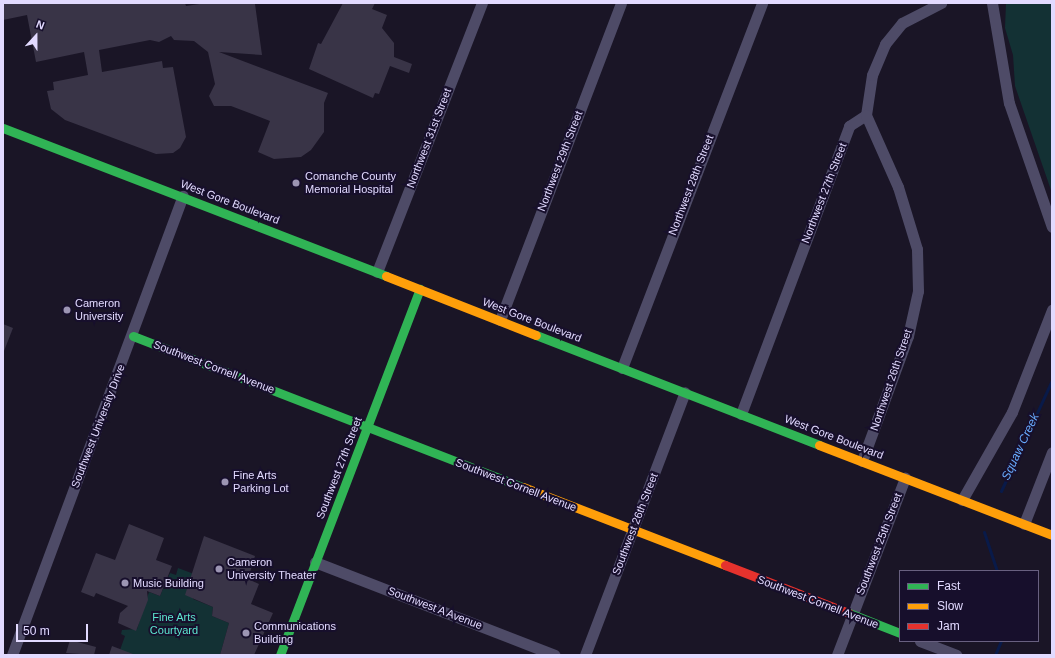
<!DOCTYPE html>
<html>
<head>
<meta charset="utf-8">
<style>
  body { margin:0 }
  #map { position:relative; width:1055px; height:658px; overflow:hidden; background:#1a1526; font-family:Helvetica,sans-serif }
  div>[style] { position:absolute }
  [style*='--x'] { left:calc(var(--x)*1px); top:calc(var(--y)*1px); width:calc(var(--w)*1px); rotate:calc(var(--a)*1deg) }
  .green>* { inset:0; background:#133134 }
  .stream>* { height:3px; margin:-1.5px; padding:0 1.5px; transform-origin:1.5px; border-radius:1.5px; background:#091a49 }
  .building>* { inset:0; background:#393447 }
  .street>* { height:11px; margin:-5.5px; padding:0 5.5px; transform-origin:5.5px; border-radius:5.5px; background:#4e4b67 }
  .fast>* { height:9px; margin:-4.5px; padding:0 4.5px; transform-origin:4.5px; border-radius:4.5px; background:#30b455 }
  .slow>* { height:9px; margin:-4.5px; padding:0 4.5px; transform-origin:4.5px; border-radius:4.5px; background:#ff9f0a }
  .jam>* { height:9px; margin:-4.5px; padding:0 4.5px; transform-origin:4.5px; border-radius:4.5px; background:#e5322d }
  .dots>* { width:11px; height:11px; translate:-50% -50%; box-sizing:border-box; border:2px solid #170f2c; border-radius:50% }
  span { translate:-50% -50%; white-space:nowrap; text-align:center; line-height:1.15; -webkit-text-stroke:4px #170f2c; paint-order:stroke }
  .street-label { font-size:11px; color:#e2daff }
  .poi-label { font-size:11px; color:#e2daff }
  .left { translate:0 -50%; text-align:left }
  .park-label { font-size:11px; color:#5de8d1 }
  .water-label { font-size:12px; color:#68acff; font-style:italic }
  .frame { position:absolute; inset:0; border:4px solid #e2daff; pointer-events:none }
  .legend { position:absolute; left:899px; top:570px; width:140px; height:72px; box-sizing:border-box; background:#170f2c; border:1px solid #686080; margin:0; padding:5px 7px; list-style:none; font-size:12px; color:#e2daff }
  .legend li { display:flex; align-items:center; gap:8px; height:20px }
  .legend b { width:20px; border:1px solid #686080 }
  .north { position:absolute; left:16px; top:16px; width:40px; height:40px; -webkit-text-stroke:3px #170f2c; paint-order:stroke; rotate:21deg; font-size:11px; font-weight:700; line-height:16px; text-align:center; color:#e2daff }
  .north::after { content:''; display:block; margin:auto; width:14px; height:18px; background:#e2daff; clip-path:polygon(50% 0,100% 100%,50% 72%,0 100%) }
  .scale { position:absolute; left:16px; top:624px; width:72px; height:18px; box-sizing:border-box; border:2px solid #e2daff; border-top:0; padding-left:5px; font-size:12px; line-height:14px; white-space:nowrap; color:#e2daff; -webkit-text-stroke:3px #170f2c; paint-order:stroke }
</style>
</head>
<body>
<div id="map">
  <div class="green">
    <i style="clip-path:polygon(1006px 3px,1052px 3px,1052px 193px,1015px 86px,1013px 55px,1005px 28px)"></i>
    <i style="clip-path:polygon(178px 568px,194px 574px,193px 599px,213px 607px,212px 616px,229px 623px,220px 655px,122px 655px,120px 650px,125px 636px,121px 634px,122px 630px,137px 629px,149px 592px,160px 596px,170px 573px,176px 575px)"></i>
  </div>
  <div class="stream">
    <i style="--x:1001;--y:491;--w:122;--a:-65.3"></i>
    <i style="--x:984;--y:532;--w:41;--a:71.6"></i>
    <i style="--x:995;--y:655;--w:15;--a:-67"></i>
  </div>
  <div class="building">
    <i style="clip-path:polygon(3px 3px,185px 3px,186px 6px,206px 3px,255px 4px,262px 55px,219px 52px,328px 93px,324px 103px,324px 132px,311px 150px,301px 157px,274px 159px,258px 152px,270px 121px,231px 106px,214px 106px,209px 96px,215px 84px,208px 52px,194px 41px,174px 40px,171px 36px,159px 42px,150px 40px,99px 50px,102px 72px,162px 61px,163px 68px,173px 67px,186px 137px,180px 148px,173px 153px,156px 154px,65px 120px,51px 109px,47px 91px,54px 90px,53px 82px,88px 75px,84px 52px,36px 62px,27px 15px,3px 20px)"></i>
    <i style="clip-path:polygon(343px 3px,375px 3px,372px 9px,387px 15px,382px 28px,394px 43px,394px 57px,412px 64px,409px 73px,390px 66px,379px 94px,375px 93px,373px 98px,309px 69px,318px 43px,321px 44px)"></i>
    <i style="clip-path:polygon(3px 324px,13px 328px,4px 351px,3px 351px)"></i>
    <i style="clip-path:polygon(129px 524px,164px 538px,156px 560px,172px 566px,160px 596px,147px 591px,148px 600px,136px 631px,118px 623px,120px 613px,128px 606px,96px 593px,94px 597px,81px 592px,96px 553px,115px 560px)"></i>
    <i style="clip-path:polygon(204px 536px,255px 556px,248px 579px,259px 584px,251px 604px,273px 613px,254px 655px,220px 655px,229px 623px,212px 616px,213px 607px,185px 595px)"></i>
    <i style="clip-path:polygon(70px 640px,96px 647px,94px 655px,66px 653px)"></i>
    <i style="clip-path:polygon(112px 646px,133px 654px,133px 655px,109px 655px)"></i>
  </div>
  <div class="street">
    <i style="--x:992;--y:3;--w:101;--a:80.4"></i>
    <i style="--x:1009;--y:103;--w:131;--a:70.9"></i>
    <i style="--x:377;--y:272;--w:289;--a:-68.7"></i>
    <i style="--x:500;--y:320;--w:339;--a:-69.1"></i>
    <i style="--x:622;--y:368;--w:391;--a:-69"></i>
    <i style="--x:741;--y:414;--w:308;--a:-69.4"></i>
    <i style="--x:849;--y:126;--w:20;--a:-33"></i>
    <i style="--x:866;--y:115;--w:40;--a:-81.5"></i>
    <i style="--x:872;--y:75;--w:34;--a:-67"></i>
    <i style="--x:885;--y:44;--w:27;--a:-51"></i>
    <i style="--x:902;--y:23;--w:44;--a:-27.1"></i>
    <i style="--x:862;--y:461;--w:133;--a:-69.8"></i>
    <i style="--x:908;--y:336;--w:46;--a:-77.5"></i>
    <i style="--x:918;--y:291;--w:42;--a:-91.4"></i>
    <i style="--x:917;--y:249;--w:65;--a:-107"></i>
    <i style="--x:898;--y:187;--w:79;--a:-114"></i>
    <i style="--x:962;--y:500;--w:101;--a:-60.4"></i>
    <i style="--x:1012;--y:412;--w:110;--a:-68.6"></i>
    <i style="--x:1024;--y:524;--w:77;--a:-68.7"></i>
    <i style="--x:315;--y:562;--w:257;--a:21.2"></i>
    <i style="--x:920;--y:641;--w:39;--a:21"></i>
    <i style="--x:12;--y:655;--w:490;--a:-69.6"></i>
    <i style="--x:585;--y:655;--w:281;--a:-69.2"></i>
    <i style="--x:837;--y:655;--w:190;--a:-69"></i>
  </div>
  <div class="fast">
    <i style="--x:3;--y:128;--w:411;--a:21.1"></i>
    <i style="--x:536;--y:335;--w:304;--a:21.2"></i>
    <i style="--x:133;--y:336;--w:418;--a:21.2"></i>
    <i style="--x:849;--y:613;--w:55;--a:21.4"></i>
    <i style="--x:280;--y:655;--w:392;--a:-69.1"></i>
  </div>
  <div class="slow">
    <i style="--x:386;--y:276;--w:161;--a:21.5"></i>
    <i style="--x:819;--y:445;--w:250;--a:21.1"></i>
    <i style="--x:523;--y:487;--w:217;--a:21.1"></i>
  </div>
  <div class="jam">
    <i style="--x:725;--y:565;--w:133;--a:21.2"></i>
  </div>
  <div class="dots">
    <i style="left:296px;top:183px;background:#9c95b3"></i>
    <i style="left:67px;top:310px;background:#9c95b3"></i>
    <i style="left:225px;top:482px;background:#9c95b3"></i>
    <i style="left:219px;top:569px;background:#9c95b3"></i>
    <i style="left:125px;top:583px;background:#9c95b3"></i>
    <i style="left:246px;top:633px;background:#9c95b3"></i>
  </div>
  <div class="street-label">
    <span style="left:429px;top:138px;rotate:-69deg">Northwest 31st Street</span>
    <span style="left:560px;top:161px;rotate:-69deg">Northwest 29th Street</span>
    <span style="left:691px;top:185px;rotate:-69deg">Northwest 28th Street</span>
    <span style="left:824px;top:193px;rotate:-69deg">Northwest 27th Street</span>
    <span style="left:230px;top:202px;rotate:21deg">West Gore Boulevard</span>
    <span style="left:532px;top:320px;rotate:21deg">West Gore Boulevard</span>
    <span style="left:214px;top:367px;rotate:21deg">Southwest Cornell Avenue</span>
    <span style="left:891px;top:380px;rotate:-71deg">Northwest 26th Street</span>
    <span style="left:98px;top:426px;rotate:-69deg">Southwest University Drive</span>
    <span style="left:834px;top:437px;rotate:21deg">West Gore Boulevard</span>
    <span style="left:339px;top:468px;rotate:-69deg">Southwest 27th Street</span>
    <span style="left:516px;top:485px;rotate:21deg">Southwest Cornell Avenue</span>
    <span style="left:635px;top:524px;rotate:-69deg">Southwest 26th Street</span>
    <span style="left:879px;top:544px;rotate:-69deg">Southwest 25th Street</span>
    <span style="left:818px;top:602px;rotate:21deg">Southwest Cornell Avenue</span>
    <span style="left:435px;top:608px;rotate:21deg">Southwest A Avenue</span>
  </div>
  <div class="poi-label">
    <span class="left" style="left:305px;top:183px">Comanche County<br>Memorial Hospital</span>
    <span class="left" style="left:75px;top:310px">Cameron<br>University</span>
    <span class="left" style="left:233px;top:482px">Fine Arts<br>Parking Lot</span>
    <span class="left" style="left:227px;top:569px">Cameron<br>University Theater</span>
    <span class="left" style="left:133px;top:583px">Music Building</span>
    <span class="left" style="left:254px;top:633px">Communications<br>Building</span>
  </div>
  <div class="park-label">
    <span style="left:174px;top:624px">Fine Arts<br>Courtyard</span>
  </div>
  <div class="water-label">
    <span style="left:1021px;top:447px;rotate:-65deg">Squaw Creek</span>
  </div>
  <div class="frame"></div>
  <ul class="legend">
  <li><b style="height:5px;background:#30b455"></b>Fast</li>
  <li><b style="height:5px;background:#ff9f0a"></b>Slow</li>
  <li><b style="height:5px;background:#e5322d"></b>Jam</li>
  </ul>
  <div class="north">N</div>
  <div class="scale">50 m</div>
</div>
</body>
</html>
